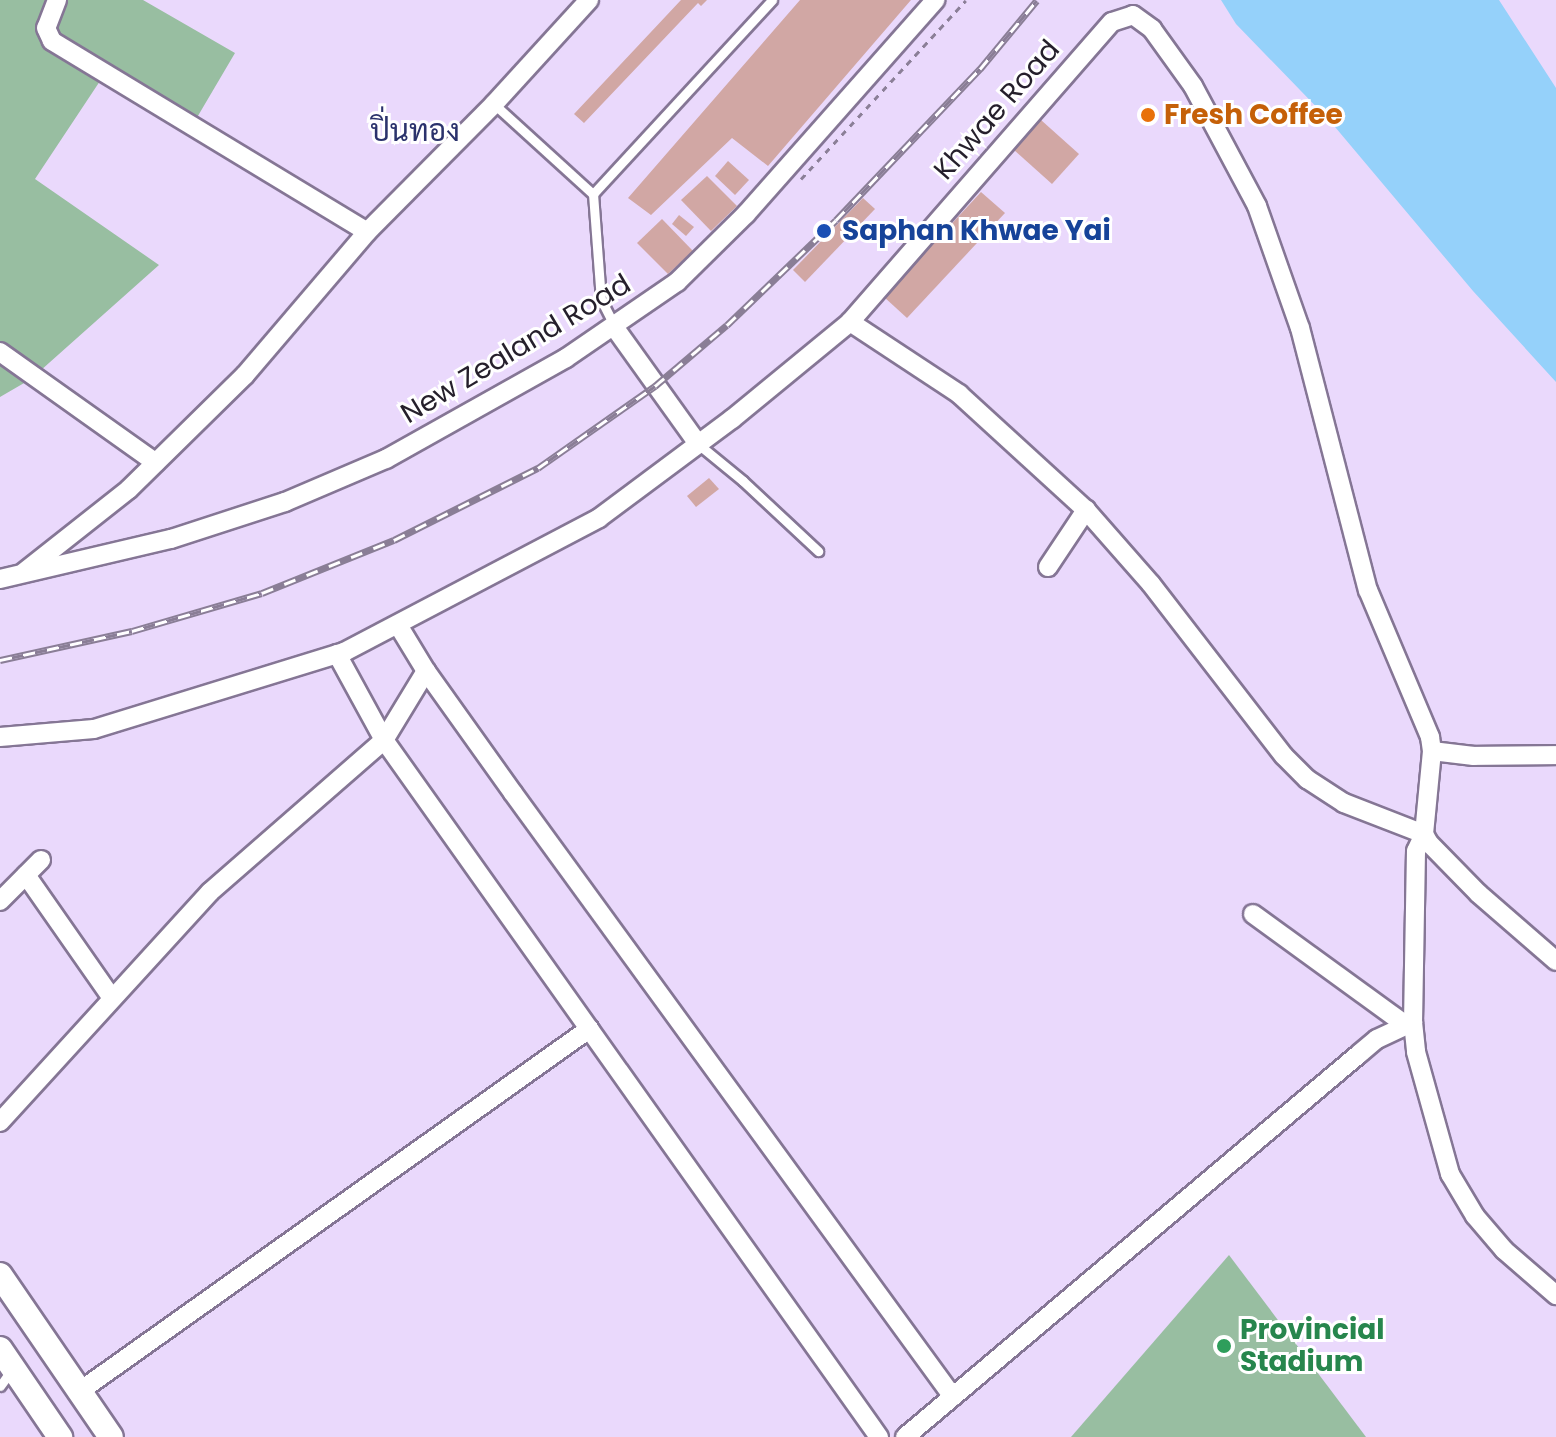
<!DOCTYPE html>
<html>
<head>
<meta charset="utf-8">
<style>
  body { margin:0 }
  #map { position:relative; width:1556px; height:1437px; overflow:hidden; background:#ead9fc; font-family:Poppins,Sarabun,sans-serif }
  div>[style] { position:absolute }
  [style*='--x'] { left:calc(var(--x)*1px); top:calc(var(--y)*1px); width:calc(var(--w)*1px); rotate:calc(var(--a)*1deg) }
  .green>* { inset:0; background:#98bea1 }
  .water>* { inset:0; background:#95d1fa }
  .building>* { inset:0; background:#d1a7a4 }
  .path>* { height:3px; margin-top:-1.5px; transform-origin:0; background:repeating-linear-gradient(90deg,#8b7f97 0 6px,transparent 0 12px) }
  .roads { filter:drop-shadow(2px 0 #857695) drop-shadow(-2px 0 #857695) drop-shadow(0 2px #857695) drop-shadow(0 -2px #857695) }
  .service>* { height:9px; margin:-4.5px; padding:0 4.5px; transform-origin:4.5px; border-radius:4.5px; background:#fff }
  .minor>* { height:18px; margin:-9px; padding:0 9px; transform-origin:9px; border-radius:9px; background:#fff }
  .secondary>* { height:24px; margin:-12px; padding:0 12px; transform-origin:12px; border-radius:12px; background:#fff }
  .rail>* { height:7px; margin-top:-3.5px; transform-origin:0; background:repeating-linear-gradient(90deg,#fff 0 12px,#8a7e96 0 24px); box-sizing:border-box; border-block:2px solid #8a7e96 }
  .dots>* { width:22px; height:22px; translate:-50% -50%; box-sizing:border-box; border:4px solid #fff; border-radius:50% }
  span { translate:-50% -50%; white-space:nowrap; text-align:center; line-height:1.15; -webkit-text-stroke:6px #fff; paint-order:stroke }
  .street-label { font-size:28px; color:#251f2b }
  .food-label { font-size:28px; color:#c56008; font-weight:700 }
  .left { translate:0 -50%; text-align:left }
  .transit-label { font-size:28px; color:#164399; font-weight:700 }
  .leisure-label { font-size:28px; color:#27864d; font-weight:700 }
  .neighbourhood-label { font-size:30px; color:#2b326c }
</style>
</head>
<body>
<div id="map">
  <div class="green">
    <i style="clip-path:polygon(0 0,143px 0,235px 53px,192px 126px,100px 81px,35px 179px,159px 265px,31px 379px,0 397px)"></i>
    <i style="clip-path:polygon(1229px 1255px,1366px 1437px,1071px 1437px)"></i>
  </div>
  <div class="water">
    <i style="clip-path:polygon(1221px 0,1499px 0,1556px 88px,1556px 382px,1473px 291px,1330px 121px,1236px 24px)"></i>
  </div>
  <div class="building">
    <i style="clip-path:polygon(681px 0,707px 0,701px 6px,698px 3px,584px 123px,574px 114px)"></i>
    <i style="clip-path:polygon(800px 0,911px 0,768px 166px,732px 138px,651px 215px,628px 198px)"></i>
    <i style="clip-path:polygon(1041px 120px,1079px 154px,1052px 184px,1014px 150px)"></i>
    <i style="clip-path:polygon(728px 161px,749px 180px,735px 195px,715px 176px)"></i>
    <i style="clip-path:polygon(707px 176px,737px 206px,711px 231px,681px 200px)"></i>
    <i style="clip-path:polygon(981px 192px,1005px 213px,907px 318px,884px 297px)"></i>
    <i style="clip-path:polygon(863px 198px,875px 209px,805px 282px,793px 270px)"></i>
    <i style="clip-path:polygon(679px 215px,694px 227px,686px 236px,672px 224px)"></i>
    <i style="clip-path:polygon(662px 219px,693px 251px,668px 274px,637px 243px)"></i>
    <i style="clip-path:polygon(709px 478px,719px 489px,696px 507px,687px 496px)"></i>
  </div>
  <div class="path">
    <i style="--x:801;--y:179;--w:243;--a:-47.3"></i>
  </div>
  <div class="roads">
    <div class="service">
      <i style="--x:494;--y:104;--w:134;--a:42.3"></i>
      <i style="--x:615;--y:327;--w:30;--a:-117"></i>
      <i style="--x:601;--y:300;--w:106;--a:-94.3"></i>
      <i style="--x:593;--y:194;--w:264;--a:-47.3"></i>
      <i style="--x:698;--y:444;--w:58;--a:39.4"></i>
      <i style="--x:743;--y:481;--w:103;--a:43"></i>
      <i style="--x:0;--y:1386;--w:19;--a:-54"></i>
    </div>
    <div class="minor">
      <i style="--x:57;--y:0;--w:30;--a:111"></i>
      <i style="--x:46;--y:28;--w:14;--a:65"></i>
      <i style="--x:52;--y:41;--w:368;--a:31.2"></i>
      <i style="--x:850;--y:322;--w:131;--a:33.4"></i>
      <i style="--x:959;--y:394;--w:172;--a:42.4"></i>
      <i style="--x:1086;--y:510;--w:98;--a:48.7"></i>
      <i style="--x:1151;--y:584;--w:217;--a:52.3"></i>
      <i style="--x:1284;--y:756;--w:33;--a:45"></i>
      <i style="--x:1307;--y:779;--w:44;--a:33"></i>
      <i style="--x:1344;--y:803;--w:86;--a:21.2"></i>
      <i style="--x:1424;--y:834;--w:10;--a:61"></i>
      <i style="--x:1429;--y:843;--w:71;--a:45.6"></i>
      <i style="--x:1479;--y:894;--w:102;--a:41"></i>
      <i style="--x:615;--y:328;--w:143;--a:54.4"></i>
      <i style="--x:0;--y:352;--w:191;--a:35.4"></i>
      <i style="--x:1048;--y:567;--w:69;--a:-56.3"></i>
      <i style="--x:24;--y:572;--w:134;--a:-38.3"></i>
      <i style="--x:129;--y:489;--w:163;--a:-44.5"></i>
      <i style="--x:245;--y:375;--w:188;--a:-49.5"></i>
      <i style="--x:367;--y:232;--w:180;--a:-45.2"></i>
      <i style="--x:494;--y:104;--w:141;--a:-47.6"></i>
      <i style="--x:0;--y:579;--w:176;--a:-13.2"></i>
      <i style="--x:171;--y:539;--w:120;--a:-18"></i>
      <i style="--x:285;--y:502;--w:110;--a:-23.1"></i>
      <i style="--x:386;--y:459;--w:206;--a:-29.3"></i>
      <i style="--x:566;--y:358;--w:135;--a:-34.4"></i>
      <i style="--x:677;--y:282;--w:97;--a:-44.6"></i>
      <i style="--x:746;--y:214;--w:286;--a:-48.5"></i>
      <i style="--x:398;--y:625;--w:54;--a:58.7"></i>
      <i style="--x:426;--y:671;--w:150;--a:54.5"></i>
      <i style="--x:513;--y:793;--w:747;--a:53.93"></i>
      <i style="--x:426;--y:671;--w:81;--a:121.3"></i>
      <i style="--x:384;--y:740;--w:855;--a:54.62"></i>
      <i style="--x:0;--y:737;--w:94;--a:-4.9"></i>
      <i style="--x:94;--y:729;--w:262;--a:-17.1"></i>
      <i style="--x:344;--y:652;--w:288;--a:-27.7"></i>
      <i style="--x:599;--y:518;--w:166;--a:-36.7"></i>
      <i style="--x:732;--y:419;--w:153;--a:-39.4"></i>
      <i style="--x:850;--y:322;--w:398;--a:-48.9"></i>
      <i style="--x:1112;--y:22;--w:22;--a:-18"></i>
      <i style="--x:1133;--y:15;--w:24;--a:36"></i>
      <i style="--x:1152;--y:29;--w:70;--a:54.3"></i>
      <i style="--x:1193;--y:86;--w:136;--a:61.9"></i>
      <i style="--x:1257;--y:206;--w:129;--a:70.6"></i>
      <i style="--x:1300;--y:328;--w:271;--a:75.5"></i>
      <i style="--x:1368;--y:590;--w:160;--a:67.1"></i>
      <i style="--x:1430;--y:737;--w:14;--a:82"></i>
      <i style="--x:1432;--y:751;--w:83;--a:95.5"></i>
      <i style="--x:1424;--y:834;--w:19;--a:115"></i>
      <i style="--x:1416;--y:851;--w:171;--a:91"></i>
      <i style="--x:1413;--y:1022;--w:30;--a:84"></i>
      <i style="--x:1416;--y:1052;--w:127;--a:74.4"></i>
      <i style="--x:1450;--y:1174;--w:49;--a:59.2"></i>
      <i style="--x:1475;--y:1216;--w:45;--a:49.5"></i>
      <i style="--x:1504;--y:1250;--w:69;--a:40.9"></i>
      <i style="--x:1432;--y:751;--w:42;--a:6.8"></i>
      <i style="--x:1474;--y:756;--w:82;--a:-0.7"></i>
      <i style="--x:26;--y:875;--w:149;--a:55.1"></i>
      <i style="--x:0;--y:901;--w:58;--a:-45"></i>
      <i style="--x:1253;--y:914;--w:189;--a:36"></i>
      <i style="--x:0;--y:1122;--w:311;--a:-47.6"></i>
      <i style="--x:210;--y:892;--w:231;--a:-41.1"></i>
      <i style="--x:384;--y:740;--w:98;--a:-118.7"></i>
      <i style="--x:80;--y:1391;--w:625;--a:-35.42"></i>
      <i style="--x:905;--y:1437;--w:594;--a:-40.15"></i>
      <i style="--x:1359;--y:1054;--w:23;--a:-40"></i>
      <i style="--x:1377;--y:1039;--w:40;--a:-25"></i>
    </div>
    <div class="secondary">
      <i style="--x:0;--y:1275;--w:196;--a:55.6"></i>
      <i style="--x:0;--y:1349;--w:107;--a:55.7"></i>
    </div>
  </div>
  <div class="rail">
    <i style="--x:0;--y:660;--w:135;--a:-12.4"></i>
    <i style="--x:132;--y:631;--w:135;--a:-16.3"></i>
    <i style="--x:262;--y:593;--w:142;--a:-21.9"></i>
    <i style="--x:394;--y:540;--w:161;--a:-26.6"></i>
    <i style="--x:538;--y:468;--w:143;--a:-35"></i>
    <i style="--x:655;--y:386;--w:94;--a:-40.3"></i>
    <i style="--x:727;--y:325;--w:151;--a:-43.9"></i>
    <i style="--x:836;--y:220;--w:209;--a:-46.4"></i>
    <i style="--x:980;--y:69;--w:89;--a:-50.4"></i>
  </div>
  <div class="dots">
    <i style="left:1148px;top:115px;background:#e8710a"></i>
    <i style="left:824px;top:231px;background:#1a4fb4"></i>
    <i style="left:1224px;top:1346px;background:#2e9e5b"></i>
  </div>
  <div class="street-label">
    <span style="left:997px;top:110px;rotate:-49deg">Khwae Road</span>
    <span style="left:516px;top:349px;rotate:-31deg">New Zealand Road</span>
  </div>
  <div class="food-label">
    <span class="left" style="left:1164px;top:115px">Fresh Coffee</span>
  </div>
  <div class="transit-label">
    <span class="left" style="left:842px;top:231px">Saphan Khwae Yai</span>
  </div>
  <div class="leisure-label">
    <span class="left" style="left:1240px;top:1346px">Provincial<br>Stadium</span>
  </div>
  <div class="neighbourhood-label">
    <span style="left:415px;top:131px">ปิ่นทอง</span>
  </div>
</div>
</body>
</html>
